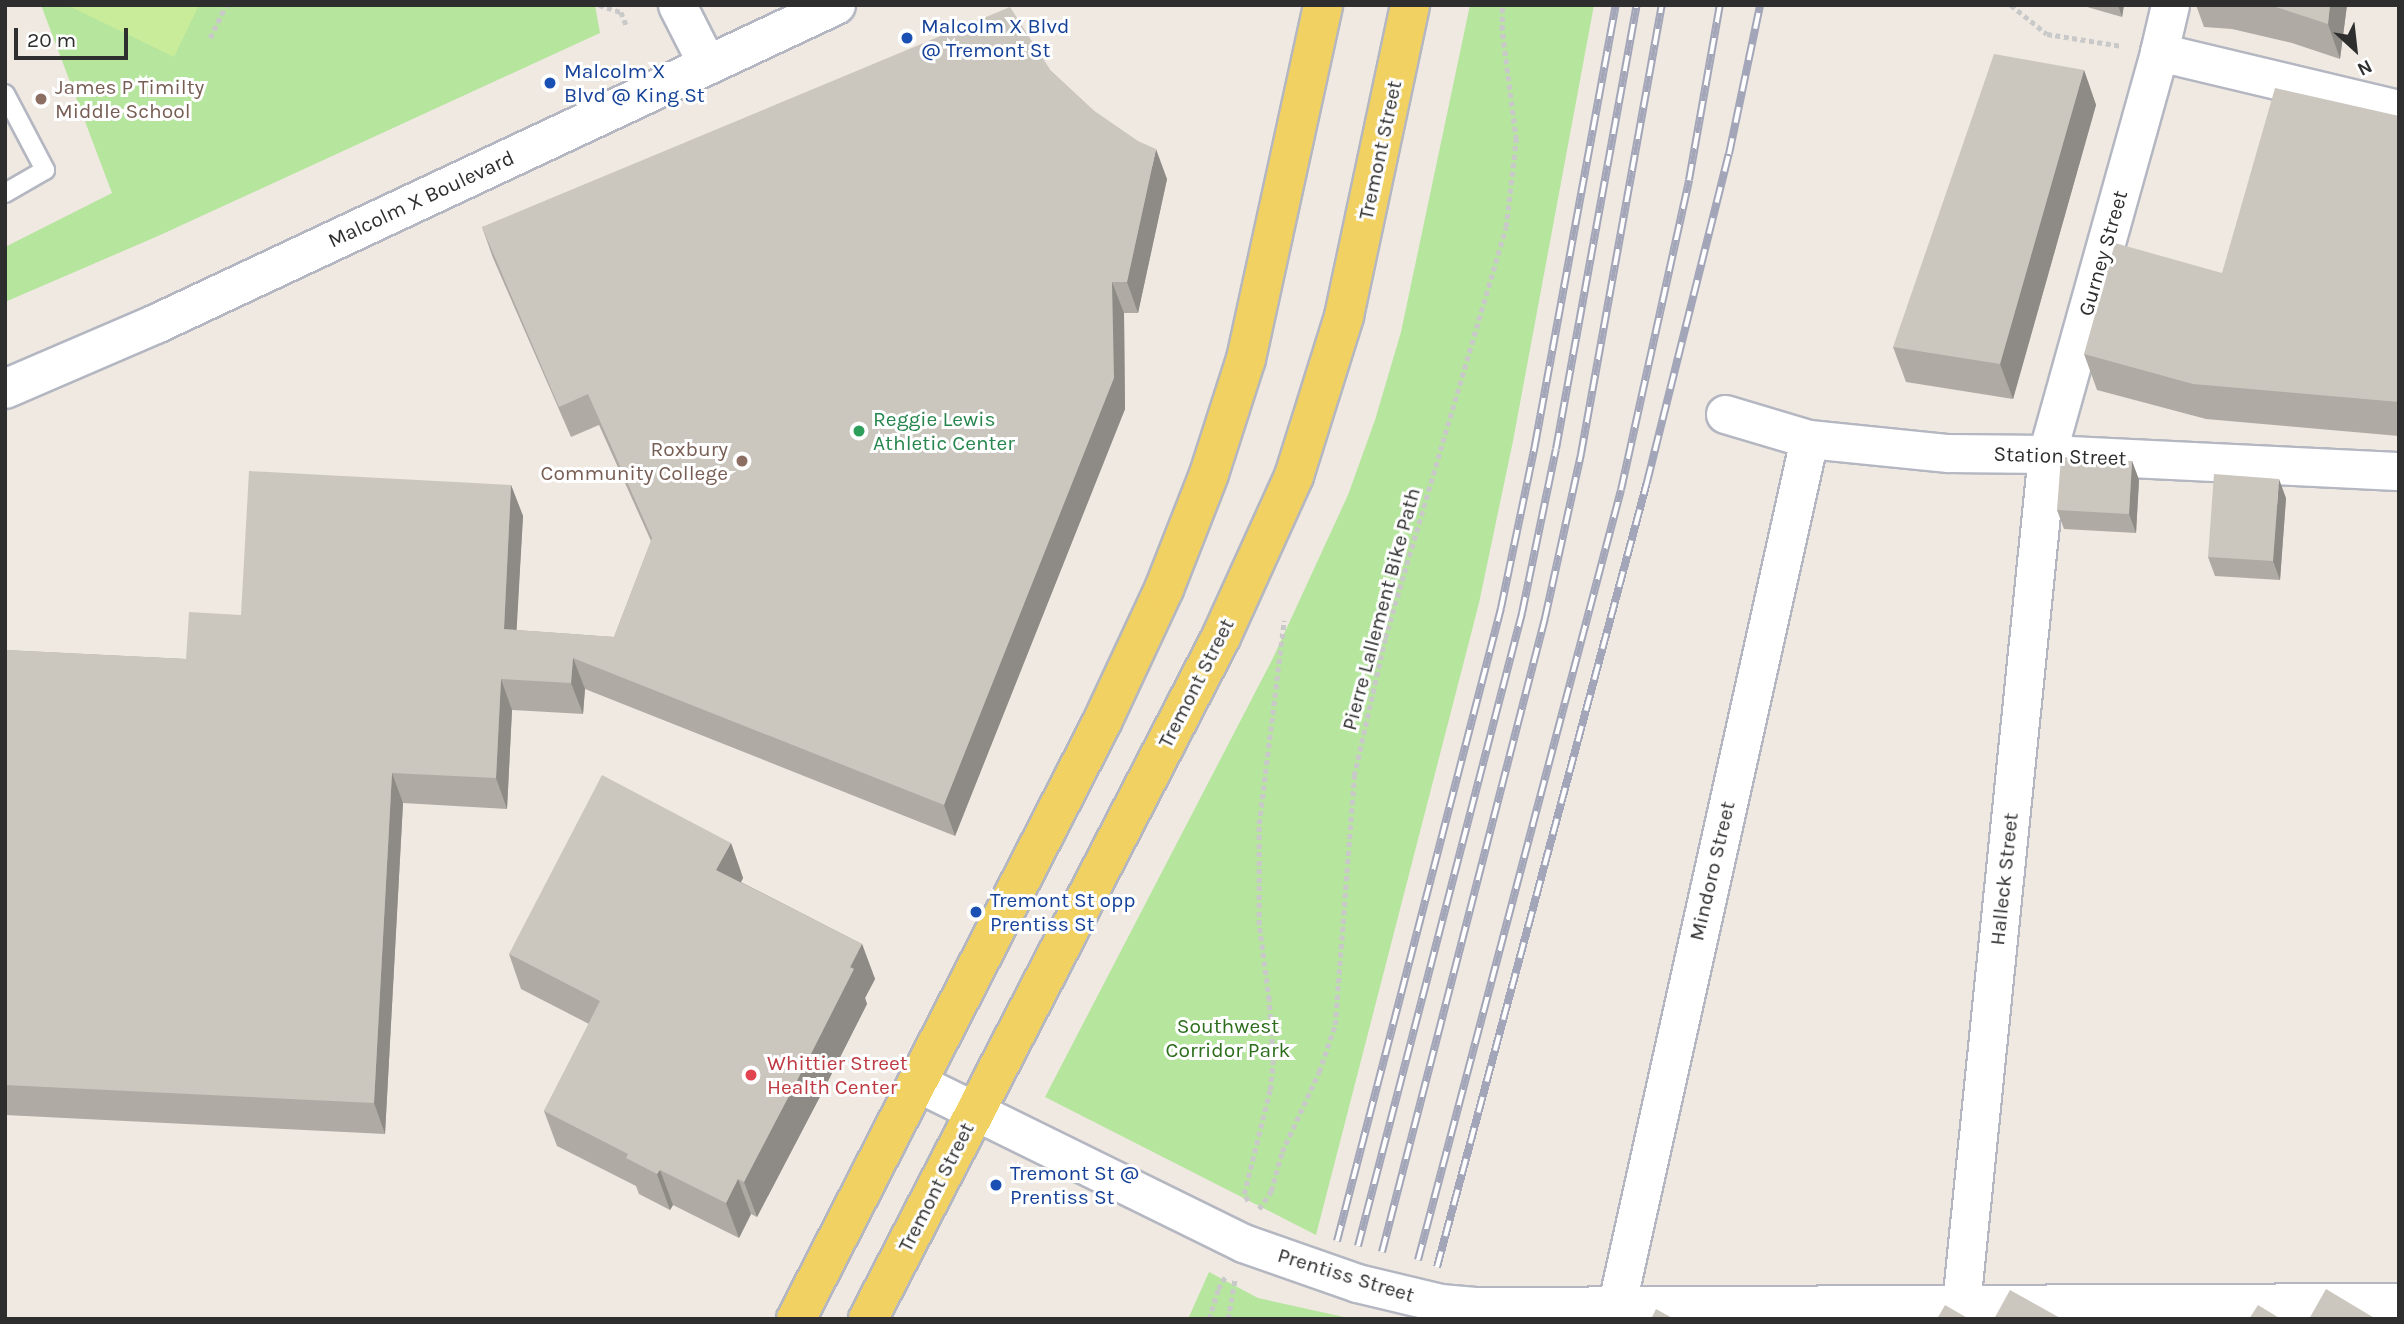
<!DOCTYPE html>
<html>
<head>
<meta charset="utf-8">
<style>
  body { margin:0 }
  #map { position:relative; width:2404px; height:1324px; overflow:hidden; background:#efe9e1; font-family:Karla,sans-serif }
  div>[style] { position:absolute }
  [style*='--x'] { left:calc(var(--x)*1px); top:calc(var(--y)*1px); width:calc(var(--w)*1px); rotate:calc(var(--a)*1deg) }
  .green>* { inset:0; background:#b6e59e }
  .pitch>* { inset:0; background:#c9ec9a }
  .path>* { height:4.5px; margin-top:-2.25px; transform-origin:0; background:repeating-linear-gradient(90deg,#c9c9c9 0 5px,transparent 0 8.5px) }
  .roads { filter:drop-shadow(2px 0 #b4b7c1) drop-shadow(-2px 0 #b4b7c1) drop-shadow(0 2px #b4b7c1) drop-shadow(0 -2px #b4b7c1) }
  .lane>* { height:18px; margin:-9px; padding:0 9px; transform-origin:9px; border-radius:9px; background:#fff }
  .street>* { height:37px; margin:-18.5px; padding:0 18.5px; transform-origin:18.5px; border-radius:18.5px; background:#fff }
  .secondary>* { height:38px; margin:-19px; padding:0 19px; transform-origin:19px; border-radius:19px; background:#fff }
  .primary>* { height:38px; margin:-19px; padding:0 19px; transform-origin:19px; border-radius:19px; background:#f2d163 }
  .rail>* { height:8px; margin-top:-4px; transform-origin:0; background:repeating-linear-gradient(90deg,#fff 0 16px,#a3a6b8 0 32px); box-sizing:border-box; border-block:2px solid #a3a6b8 }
  .wall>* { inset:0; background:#afaba4 }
  .shaded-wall>* { inset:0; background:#8e8b86 }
  .building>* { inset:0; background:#cbc7bf }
  .dots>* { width:19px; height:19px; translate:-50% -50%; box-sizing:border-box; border:4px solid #fff; border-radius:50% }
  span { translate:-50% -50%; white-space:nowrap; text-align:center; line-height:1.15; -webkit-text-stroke:6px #fff; paint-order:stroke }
  .transit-label { font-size:21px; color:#164399 }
  .left { translate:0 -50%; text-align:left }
  .education-label { font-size:21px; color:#785e54 }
  .right { translate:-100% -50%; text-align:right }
  .street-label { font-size:21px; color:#2e2e2e }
  .leisure-label { font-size:21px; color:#27864d }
  .park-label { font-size:21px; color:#2c6e1b }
  .health-label { font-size:21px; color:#be3a42 }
  .frame { position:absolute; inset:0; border:7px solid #2e2e2e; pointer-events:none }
  .north { position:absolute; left:2320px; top:14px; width:70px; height:70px; -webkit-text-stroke:5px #fff; paint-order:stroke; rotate:153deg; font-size:19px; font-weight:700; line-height:28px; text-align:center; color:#2e2e2e }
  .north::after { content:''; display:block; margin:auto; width:24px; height:32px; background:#2e2e2e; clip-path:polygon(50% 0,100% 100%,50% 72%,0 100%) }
  .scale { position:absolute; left:14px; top:28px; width:114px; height:32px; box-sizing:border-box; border:4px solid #2e2e2e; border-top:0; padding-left:9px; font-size:21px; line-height:24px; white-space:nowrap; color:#2e2e2e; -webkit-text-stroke:5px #fff; paint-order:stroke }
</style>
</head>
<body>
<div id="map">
  <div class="green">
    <i style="clip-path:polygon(41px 5px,595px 5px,600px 33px,158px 236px,5px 302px,5px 247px,112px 193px)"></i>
    <i style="clip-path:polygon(1470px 5px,1594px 5px,1513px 441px,1479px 603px,1316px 1235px,1045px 1097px,1272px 660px,1348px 495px,1375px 420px,1401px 332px)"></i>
    <i style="clip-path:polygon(1209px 1272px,1258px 1298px,1353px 1319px,1188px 1319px)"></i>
  </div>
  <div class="pitch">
    <i style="clip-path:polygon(67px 5px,199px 5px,174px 57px)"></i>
  </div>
  <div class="path">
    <i style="--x:599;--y:5;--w:23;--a:18"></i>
    <i style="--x:621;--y:12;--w:16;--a:68"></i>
    <i style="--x:2011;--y:5;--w:46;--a:38.9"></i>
    <i style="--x:2047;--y:34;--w:76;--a:9.1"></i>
    <i style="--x:210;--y:38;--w:37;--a:-64"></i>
    <i style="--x:1248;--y:1201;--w:8;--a:-120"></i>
    <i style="--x:1244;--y:1194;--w:107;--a:-76"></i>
    <i style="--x:1270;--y:1090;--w:29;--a:-84"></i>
    <i style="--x:1273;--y:1061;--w:61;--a:-93.8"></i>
    <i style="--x:1269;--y:1000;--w:76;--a:-97.6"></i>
    <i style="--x:1259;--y:925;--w:101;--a:-90"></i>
    <i style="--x:1259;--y:824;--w:205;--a:-83"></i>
    <i style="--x:1259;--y:1209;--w:22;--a:-56"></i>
    <i style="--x:1271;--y:1191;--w:41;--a:-74.2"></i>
    <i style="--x:1282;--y:1152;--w:88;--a:-65.2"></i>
    <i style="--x:1319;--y:1072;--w:50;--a:-71.2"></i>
    <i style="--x:1335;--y:1025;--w:250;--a:-85.6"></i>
    <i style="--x:1354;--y:776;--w:141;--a:-77.3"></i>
    <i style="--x:1385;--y:638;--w:428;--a:-73.6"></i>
    <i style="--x:1506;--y:227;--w:88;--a:-83.4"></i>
    <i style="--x:1516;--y:140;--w:111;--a:-97.3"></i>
    <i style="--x:1502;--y:30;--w:25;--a:-90"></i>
    <i style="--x:1209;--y:1319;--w:31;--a:-73"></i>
    <i style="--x:1218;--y:1289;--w:14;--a:-60"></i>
    <i style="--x:1228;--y:1319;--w:42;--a:-80.3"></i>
  </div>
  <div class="roads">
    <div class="lane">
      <i style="--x:5;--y:94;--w:86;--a:62.2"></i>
      <i style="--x:45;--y:170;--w:46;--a:150.1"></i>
    </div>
    <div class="street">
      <i style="--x:677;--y:5;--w:66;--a:63"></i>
      <i style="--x:2170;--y:5;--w:48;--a:103.2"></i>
      <i style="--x:2159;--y:52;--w:247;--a:13.4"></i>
      <i style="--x:1725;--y:414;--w:88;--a:16.6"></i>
      <i style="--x:1809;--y:439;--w:140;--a:5.8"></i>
      <i style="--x:1948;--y:453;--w:99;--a:0.6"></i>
      <i style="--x:2047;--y:454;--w:352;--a:2.8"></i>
      <i style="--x:918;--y:1083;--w:362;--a:26.2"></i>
      <i style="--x:1243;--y:1243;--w:121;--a:19.3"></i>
      <i style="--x:1357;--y:1283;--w:85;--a:13.5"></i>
      <i style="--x:1440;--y:1303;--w:35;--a:5"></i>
      <i style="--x:1475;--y:1306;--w:924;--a:-0.25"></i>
      <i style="--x:1617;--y:1303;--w:885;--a:-77.47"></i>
      <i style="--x:1961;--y:1304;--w:854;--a:-84.22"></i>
      <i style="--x:2047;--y:454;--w:417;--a:-74.4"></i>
    </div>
    <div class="secondary">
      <i style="--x:5;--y:389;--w:164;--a:-23.3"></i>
      <i style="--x:156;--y:324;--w:751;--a:-25.13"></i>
    </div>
    <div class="primary">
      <i style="--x:796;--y:1319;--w:671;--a:-62.86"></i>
      <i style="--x:1102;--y:722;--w:147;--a:-65"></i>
      <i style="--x:1164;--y:589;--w:123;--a:-68.6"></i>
      <i style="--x:1209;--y:474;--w:121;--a:-72.2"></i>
      <i style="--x:1246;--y:359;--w:362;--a:-77.7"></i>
      <i style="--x:868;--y:1319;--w:768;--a:-62.63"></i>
      <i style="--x:1221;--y:637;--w:177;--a:-65.6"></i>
      <i style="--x:1294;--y:476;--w:168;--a:-72.6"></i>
      <i style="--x:1344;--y:316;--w:318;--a:-78"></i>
    </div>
  </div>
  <div class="rail">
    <i style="--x:1337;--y:1241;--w:654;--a:-75.47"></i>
    <i style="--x:1501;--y:608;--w:167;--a:-78.2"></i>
    <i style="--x:1535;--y:445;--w:447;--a:-79.6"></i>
    <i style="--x:1358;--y:1246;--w:654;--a:-75.47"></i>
    <i style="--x:1522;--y:613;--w:167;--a:-78.3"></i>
    <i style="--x:1556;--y:449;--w:451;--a:-79.7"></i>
    <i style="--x:1382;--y:1252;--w:655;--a:-75.58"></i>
    <i style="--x:1545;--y:618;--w:168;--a:-77.6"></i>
    <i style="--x:1581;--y:454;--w:456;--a:-79.8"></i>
    <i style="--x:1418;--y:1260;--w:796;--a:-75.23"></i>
    <i style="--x:1621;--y:490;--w:317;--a:-77.6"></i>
    <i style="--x:1689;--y:180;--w:178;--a:-80"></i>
    <i style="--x:1437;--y:1267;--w:813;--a:-75.02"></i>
    <i style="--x:1647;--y:482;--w:338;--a:-76"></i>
    <i style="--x:1729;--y:154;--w:152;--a:-78.2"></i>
  </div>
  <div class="wall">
    <i style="clip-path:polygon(2080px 5px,2124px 5px,2122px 17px)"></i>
    <i style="clip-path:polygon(2196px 5px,2347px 5px,2340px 59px,2292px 43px,2232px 29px,2204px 27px)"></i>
    <i style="clip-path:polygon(2084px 70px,2096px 105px,2013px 399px,1906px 382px,1893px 347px)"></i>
    <i style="clip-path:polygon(1051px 71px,1167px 179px,1138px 313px,1124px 313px,1125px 409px,955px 836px,585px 689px,583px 714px,512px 710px,507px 809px,403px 803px,385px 1134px,5px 1115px,5px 650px,186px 659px,241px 615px,511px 485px,523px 516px,516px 630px,614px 637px,651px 541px,599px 425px,571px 437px,493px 258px,482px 227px)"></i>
    <i style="clip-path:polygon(2399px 116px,2399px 436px,2206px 419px,2097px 390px,2084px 354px,2222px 273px)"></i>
    <i style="clip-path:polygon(2132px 461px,2139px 480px,2136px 533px,2064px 529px,2057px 510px)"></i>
    <i style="clip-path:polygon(2286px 498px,2280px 580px,2215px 576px,2208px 557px)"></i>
    <i style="clip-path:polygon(731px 843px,743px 878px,741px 882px,862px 944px,875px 979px,865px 998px,867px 1004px,825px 1087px,757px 1217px,751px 1214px,739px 1238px,673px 1205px,670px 1210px,639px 1194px,636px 1186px,557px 1146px,544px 1111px,589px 1024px,521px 989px,509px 954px)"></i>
  </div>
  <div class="shaded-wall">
    <i style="clip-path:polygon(2118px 5px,2124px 5px,2122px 17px)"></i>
    <i style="clip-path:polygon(2330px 5px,2347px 5px,2340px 59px,2328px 24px)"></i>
    <i style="clip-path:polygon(2084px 70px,2096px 105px,2013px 399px,2000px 364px)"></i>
    <i style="clip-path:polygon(1156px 149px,1167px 179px,1138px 313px,1127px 282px)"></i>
    <i style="clip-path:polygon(1112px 282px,1124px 313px,1125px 409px,955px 836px,944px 805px)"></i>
    <i style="clip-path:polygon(2132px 461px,2139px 480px,2136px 533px,2129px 514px)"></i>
    <i style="clip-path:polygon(2279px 479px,2286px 498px,2280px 580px,2273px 561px)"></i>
    <i style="clip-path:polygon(511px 485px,523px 516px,515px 659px,504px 629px)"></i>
    <i style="clip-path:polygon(573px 658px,585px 689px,583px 714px,571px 683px)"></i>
    <i style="clip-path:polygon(501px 679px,512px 710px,507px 809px,496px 778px)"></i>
    <i style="clip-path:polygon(392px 773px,403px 803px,385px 1134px,374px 1103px)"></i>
    <i style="clip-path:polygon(731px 843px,743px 878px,729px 905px,716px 870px)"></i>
    <i style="clip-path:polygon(862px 944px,875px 979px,865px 998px,867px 1004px,825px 1087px,757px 1217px,744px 1182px)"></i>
    <i style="clip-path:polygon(660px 1170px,673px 1205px,670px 1210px,657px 1174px)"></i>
    <i style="clip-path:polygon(738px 1179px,751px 1214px,739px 1238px,726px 1203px)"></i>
  </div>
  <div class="building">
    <i style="clip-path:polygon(2268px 5px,2330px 5px,2328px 24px,2279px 8px)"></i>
    <i style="clip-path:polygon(1010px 7px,1051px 71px,1093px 110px,1138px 141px,1156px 149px,1127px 282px,1112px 282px,1114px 378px,944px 805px,573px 658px,571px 683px,501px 679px,496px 778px,392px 773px,374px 1103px,5px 1085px,5px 650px,186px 659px,189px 612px,241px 615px,249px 471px,511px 485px,504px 629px,614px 637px,652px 538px,588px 394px,559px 407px,482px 227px)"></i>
    <i style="clip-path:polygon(1994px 54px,2084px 70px,2000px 364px,1893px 347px)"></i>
    <i style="clip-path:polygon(2275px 88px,2399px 116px,2399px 402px,2193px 384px,2084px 354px,2115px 243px,2222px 273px)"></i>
    <i style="clip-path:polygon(2061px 457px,2132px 461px,2129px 514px,2057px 510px)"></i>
    <i style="clip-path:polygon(2214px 474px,2279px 479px,2273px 561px,2208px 557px)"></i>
    <i style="clip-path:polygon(602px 775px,731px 843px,716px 870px,862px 944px,850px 967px,854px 969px,812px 1052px,744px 1182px,738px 1179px,726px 1203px,660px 1170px,657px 1174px,626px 1158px,628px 1154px,544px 1111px,600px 1001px,509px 954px)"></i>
    <i style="clip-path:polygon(2326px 1289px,2376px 1319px,2309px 1319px)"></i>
    <i style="clip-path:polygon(2010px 1290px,2062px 1319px,1994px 1319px)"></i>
    <i style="clip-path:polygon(1945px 1305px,1969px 1319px,1937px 1319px)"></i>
    <i style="clip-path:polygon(2258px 1305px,2281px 1319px,2249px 1319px)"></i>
    <i style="clip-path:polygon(1656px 1309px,1674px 1319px,1651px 1319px)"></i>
  </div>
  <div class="dots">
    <i style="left:907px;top:38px;background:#1a4fb4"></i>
    <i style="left:550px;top:83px;background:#1a4fb4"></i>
    <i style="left:41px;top:99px;background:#8d6e63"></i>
    <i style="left:859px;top:431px;background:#2e9e5b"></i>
    <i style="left:742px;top:461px;background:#8d6e63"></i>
    <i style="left:976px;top:912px;background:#1a4fb4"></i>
    <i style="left:751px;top:1075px;background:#e0444e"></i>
    <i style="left:996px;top:1185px;background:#1a4fb4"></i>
  </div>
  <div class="transit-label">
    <span class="left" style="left:921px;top:38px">Malcolm X Blvd<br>@ Tremont St</span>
    <span class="left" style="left:564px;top:83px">Malcolm X<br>Blvd @ King St</span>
    <span class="left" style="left:990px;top:912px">Tremont St opp<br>Prentiss St</span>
    <span class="left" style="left:1010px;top:1185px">Tremont St @<br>Prentiss St</span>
  </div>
  <div class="education-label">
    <span class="left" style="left:55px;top:99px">James P Timilty<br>Middle School</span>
    <span class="right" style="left:728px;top:461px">Roxbury<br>Community College</span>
  </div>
  <div class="street-label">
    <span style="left:1380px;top:150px;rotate:-78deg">Tremont Street</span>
    <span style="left:421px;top:199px;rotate:-25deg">Malcolm X Boulevard</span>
    <span style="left:2103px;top:253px;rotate:-74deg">Gurney Street</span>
    <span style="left:2060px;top:456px;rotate:2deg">Station Street</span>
    <span style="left:1381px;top:609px;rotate:-75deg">Pierre Lallement Bike Path</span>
    <span style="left:1196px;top:683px;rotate:-63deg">Tremont Street</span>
    <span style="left:1712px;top:871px;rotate:-77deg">Mindoro Street</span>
    <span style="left:2004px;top:879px;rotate:-84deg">Halleck Street</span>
    <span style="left:936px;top:1187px;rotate:-63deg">Tremont Street</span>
    <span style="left:1346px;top:1275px;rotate:17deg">Prentiss Street</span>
  </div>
  <div class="leisure-label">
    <span class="left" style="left:873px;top:431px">Reggie Lewis<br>Athletic Center</span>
  </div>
  <div class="park-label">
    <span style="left:1228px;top:1038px">Southwest<br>Corridor Park</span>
  </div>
  <div class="health-label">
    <span class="left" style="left:767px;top:1075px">Whittier Street<br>Health Center</span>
  </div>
  <div class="frame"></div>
  <div class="north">N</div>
  <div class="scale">20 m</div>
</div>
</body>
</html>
